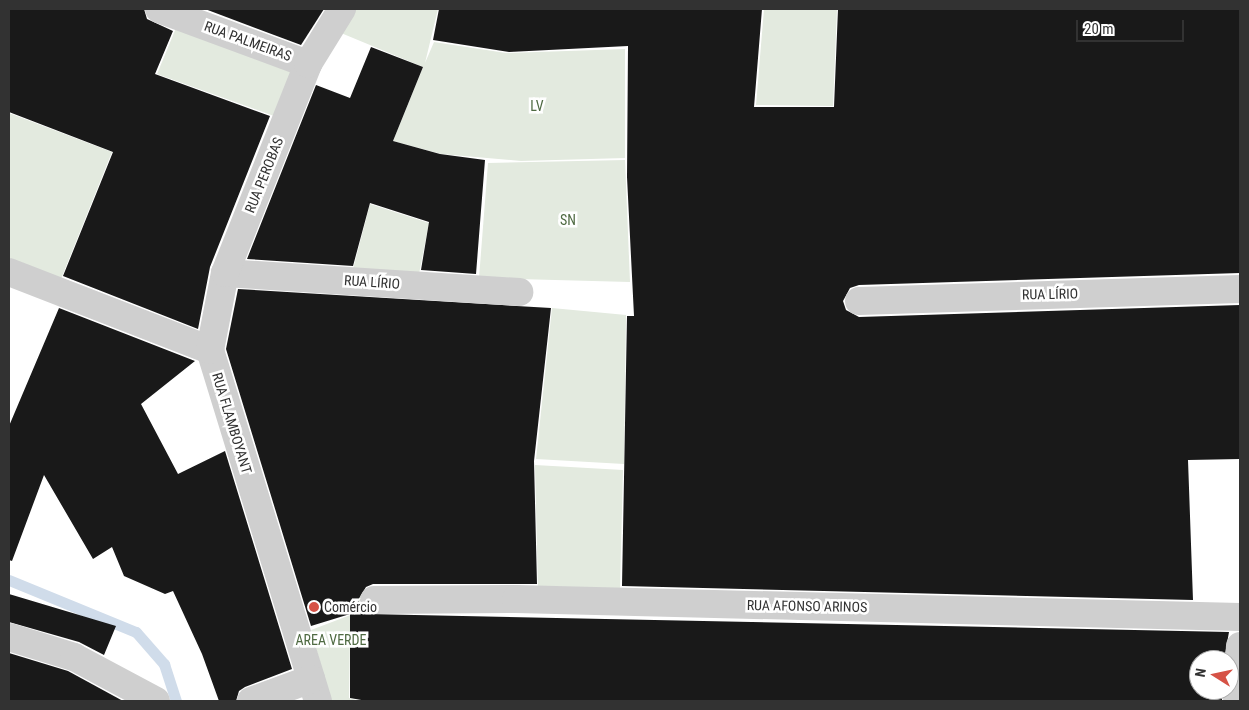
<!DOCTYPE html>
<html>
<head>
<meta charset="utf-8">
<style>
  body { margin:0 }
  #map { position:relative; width:1249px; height:710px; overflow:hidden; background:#fff; font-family:"Roboto Condensed",sans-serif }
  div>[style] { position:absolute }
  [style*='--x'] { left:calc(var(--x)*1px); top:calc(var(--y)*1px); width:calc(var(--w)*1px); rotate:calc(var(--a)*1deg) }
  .green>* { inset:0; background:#e3eadf }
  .stream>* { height:11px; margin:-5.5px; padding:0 5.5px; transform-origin:5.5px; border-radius:5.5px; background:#d0dcea }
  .building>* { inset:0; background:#191919 }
  .minor>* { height:28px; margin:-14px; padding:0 14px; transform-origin:14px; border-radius:14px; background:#cfcfcf }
  .dots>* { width:14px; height:14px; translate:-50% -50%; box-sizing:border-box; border:2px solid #fff; border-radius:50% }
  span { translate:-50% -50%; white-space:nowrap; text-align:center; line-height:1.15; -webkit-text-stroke:5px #fff; paint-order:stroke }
  .street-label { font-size:14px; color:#323232 }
  .park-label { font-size:14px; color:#4f6a42 }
  .poi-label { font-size:14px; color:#323232 }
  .left { translate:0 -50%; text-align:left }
  .frame { position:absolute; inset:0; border:10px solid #323232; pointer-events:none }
  .north { position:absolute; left:1189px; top:650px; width:50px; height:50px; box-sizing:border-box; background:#fff; border:1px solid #adadad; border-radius:50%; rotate:280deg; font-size:14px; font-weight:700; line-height:20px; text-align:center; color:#323232 }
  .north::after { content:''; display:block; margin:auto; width:18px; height:22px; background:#d65246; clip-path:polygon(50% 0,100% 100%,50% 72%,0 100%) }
  .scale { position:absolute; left:1076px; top:20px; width:108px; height:22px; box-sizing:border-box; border:2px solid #323232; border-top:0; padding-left:6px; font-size:15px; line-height:18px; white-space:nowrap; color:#323232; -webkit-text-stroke:4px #fff; paint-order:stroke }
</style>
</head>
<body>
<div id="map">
  <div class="green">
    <i style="clip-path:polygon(356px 9px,438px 9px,425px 63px,434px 42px,506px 53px,625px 49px,625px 158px,521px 161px,441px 154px,393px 141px,423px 67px,341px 33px)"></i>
    <i style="clip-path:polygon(764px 9px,837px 9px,833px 106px,756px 105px)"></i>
    <i style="clip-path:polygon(176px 28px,293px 70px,274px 116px,157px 74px)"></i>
    <i style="clip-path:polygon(9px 113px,112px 152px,61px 279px,9px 258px)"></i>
    <i style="clip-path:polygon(625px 160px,630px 282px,479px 278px,488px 163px)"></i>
    <i style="clip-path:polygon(370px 204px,429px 223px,419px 274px,353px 269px)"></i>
    <i style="clip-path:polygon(552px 308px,626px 315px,624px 464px,536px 459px)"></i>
    <i style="clip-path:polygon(535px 465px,623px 470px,620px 589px,538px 590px)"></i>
    <i style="clip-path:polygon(368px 592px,367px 632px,350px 633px,349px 698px,360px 701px,331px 701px,311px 630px,361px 611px,357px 593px)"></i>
  </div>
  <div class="stream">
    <i style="--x:9;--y:580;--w:137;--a:22.3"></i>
    <i style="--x:136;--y:632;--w:43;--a:48.8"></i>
    <i style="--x:164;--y:664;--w:39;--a:72"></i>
  </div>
  <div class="building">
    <i style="clip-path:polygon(9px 9px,144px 9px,147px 19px,173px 31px,155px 74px,270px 116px,210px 267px,198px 329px,63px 276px,113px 152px,9px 112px)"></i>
    <i style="clip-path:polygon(205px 9px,324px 9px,301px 45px)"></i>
    <i style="clip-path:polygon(439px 9px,762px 9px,754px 107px,834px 107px,838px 9px,1240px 9px,1240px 273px,859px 285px,850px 288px,843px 301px,846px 310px,859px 317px,1240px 305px,1240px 459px,1188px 460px,1193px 600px,622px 586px,627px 316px,634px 316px,627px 177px,628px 46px,509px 52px,433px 40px)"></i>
    <i style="clip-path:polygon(371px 47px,423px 67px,393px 141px,440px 154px,485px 160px,476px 274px,421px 270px,429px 222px,370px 203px,353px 266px,247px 259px,316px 85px,350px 98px)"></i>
    <i style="clip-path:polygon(238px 289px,551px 308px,534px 461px,537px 584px,373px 584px,366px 587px,358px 600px,367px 614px,1229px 632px,1224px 660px,1199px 660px,1199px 690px,1222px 690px,1222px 701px,367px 701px,350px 698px,350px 614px,311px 626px,226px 349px)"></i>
    <i style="clip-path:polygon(59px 308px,195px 361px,141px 404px,178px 474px,225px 451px,292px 669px,245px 687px,239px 691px,236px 701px,219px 701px,202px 654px,173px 591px,165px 594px,124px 576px,112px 547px,93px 559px,44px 475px,12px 561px,9px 560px,9px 426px)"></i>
    <i style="clip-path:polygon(9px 594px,116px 626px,104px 655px,79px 642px,9px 622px)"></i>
    <i style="clip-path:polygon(9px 653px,68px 671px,123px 701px,9px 701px)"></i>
  </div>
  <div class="minor">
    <i style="--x:159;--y:9;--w:159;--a:20.3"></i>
    <i style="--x:9;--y:272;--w:216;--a:21.2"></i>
    <i style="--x:210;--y:350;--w:367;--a:72.9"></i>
    <i style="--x:225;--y:273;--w:295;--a:3.7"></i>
    <i style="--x:859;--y:301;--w:381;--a:-1.8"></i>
    <i style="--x:210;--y:350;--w:78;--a:-79"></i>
    <i style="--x:225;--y:273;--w:225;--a:-68.3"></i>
    <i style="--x:308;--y:64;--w:65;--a:-58.3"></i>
    <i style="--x:374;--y:600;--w:142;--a:-0.4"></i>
    <i style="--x:516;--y:599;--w:724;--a:1.42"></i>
    <i style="--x:9;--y:637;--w:68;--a:17.1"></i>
    <i style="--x:74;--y:657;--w:93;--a:28.2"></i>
    <i style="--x:251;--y:701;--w:64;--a:-20.1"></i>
    <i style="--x:1237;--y:701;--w:55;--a:-86.9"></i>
  </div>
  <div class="dots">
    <i style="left:314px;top:607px;background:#d65246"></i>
  </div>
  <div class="street-label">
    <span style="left:248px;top:41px;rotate:20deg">RUA PALMEIRAS</span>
    <span style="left:264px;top:175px;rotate:-68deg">RUA PEROBAS</span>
    <span style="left:372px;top:282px;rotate:4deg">RUA LÍRIO</span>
    <span style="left:1050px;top:294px;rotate:-1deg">RUA LÍRIO</span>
    <span style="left:232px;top:423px;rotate:73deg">RUA FLAMBOYANT</span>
    <span style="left:807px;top:606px;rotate:1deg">RUA AFONSO ARINOS</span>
  </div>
  <div class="park-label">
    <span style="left:537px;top:106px">LV</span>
    <span style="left:568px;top:220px">SN</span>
    <span style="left:331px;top:640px">AREA VERDE</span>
  </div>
  <div class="poi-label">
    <span class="left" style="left:324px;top:607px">Comércio</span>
  </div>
  <div class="frame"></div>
  <div class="north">N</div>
  <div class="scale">20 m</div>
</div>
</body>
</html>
